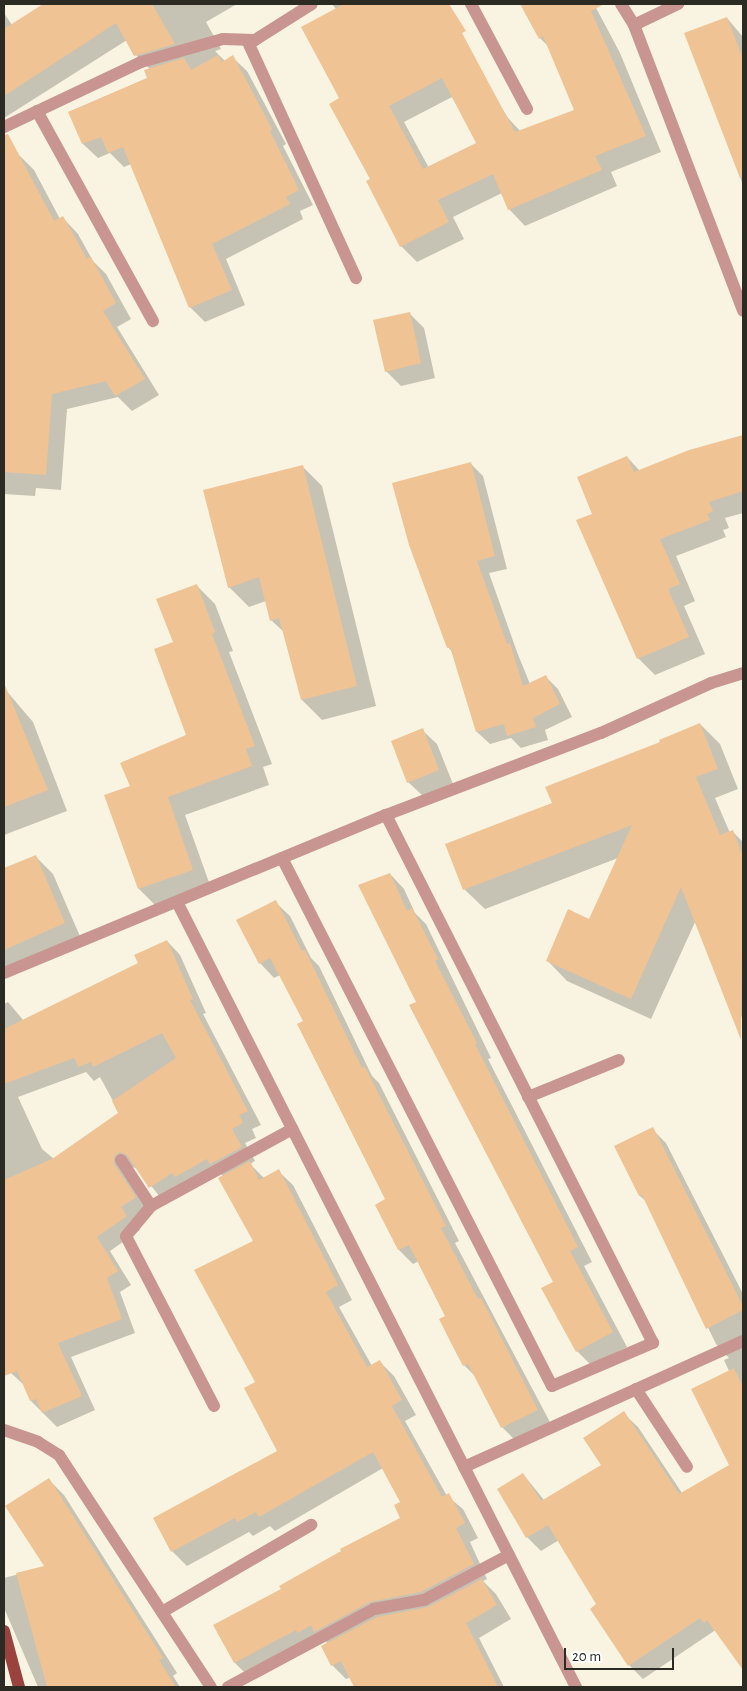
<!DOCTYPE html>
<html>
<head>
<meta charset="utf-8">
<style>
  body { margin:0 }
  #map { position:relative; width:747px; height:1691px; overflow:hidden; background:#f8f4e1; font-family:"Alegreya Sans",sans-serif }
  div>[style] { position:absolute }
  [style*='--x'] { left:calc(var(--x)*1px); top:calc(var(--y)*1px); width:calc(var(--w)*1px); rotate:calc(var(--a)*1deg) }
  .shadow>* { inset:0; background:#0003 }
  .building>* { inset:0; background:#f0c395 }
  .minor>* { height:12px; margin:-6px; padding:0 6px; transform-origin:6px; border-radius:6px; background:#c89590 }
  .major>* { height:12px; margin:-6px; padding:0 6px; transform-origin:6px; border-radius:6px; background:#9a433e }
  span { translate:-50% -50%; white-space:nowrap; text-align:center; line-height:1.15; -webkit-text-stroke:4px #fff; paint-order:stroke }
  .frame { position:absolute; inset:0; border:5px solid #2b2a23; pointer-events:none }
  .scale { position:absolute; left:564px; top:1648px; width:110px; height:22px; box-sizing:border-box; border:2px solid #2b2a23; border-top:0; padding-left:6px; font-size:15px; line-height:18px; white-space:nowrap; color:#2b2a23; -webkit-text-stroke:4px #fff; paint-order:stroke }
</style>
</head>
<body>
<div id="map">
  <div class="shadow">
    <i style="clip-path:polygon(44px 4px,237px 4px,206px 22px,221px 49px,215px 51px,225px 61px,232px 57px,247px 71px,286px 144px,283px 146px,313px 205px,300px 211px,303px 219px,226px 259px,245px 305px,205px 322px,190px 307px,131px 164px,124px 167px,110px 153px,98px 158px,83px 144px,69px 112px,148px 78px,150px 69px,136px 55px,127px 40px,4px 118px,4px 13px,12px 25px)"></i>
    <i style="clip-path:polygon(evenodd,332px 4px,436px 4px,508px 118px,521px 132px,576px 110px,549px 47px,540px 38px,523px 6px,528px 4px,594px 4px,620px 53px,661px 152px,611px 172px,617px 186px,525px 226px,509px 209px,502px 193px,453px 217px,464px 239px,417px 262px,401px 246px,341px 99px,336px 9px,332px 4px,452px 97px,478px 144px,429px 168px,404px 122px,452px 97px)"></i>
    <i style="clip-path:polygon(727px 18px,743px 37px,743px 185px,686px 33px)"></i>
    <i style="clip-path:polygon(18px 154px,34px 170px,60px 219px,63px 218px,78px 234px,93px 261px,106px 274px,131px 319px,117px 327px,159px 395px,132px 411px,118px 397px,67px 409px,61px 490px,36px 488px,35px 496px,4px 494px,4px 437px,15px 438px,6px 387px,4px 388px,4px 228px,19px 220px,4px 191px,4px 161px)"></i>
    <i style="clip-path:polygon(409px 313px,424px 328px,435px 378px,401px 386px,386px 371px)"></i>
    <i style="clip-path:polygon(743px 436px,743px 513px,725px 518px,729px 528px,723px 530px,726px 537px,676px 556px,695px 601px,684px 606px,705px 654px,655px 675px,638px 658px,594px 514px,627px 457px,640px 471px,689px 451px)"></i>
    <i style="clip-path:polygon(470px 463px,483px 476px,507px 569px,489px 573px,517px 652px,530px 684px,546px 677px,558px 689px,572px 717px,545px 730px,548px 740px,521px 748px,511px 738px,490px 744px,477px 732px,452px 652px,448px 647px)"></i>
    <i style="clip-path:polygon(302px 466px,322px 486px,376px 706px,322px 720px,302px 700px,285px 633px,271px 620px,266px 601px,249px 607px,229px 587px)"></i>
    <i style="clip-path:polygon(197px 586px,215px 604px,233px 651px,229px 652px,272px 764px,263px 767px,269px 785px,185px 815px,211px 888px,157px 907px,139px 889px,106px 796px,131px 787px,188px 736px,174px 643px)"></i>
    <i style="clip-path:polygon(4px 688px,33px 722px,67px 811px,4px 835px)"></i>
    <i style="clip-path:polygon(700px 724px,720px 744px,738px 789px,715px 798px,730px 833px,732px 831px,743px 842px,743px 1018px,728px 1003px,696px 920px,651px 1019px,567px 981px,547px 960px,590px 920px,618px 858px,485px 909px,464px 889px,553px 804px)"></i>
    <i style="clip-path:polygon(422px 730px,437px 744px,453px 784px,423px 796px,408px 782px)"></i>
    <i style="clip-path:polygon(35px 856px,53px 874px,82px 941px,4px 974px,4px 870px)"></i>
    <i style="clip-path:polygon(390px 874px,404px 889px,415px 913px,426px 924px,491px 1058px,488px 1059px,592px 1262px,584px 1266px,627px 1347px,591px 1365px,577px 1351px,555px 1282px,417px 1002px)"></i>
    <i style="clip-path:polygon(275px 902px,290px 916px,311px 958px,319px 966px,372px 1076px,379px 1083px,459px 1241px,455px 1243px,551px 1424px,517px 1442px,502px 1427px,477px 1378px,464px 1365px,447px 1316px,419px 1261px,413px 1264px,399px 1250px,387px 1200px,304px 1022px,280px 975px,274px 978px,260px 963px)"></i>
    <i style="clip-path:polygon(evenodd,167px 941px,180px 955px,206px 1013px,203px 1014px,261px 1125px,252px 1129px,256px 1138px,245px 1143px,255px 1161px,250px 1164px,264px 1178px,278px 1171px,293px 1185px,352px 1300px,339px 1307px,372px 1366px,380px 1362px,394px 1376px,416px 1415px,405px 1421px,447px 1496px,463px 1509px,478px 1538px,470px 1542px,487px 1579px,483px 1581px,496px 1594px,511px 1619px,479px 1638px,504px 1687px,358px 1687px,352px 1677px,346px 1679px,332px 1665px,328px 1644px,324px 1640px,249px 1677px,235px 1663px,215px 1625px,283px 1589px,402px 1519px,402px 1503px,383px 1468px,275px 1531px,270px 1526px,253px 1536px,249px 1532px,187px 1566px,172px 1551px,279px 1451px,256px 1383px,255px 1241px,221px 1173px,164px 1202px,137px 1168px,130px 1167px,149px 1212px,134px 1221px,140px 1230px,110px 1251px,131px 1285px,120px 1292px,135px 1333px,71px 1357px,95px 1410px,57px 1427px,31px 1401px,25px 1386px,11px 1373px,4px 1357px,4px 1004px,8px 1002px,24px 1021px,139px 964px,167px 941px,86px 1072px,94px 1081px,100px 1077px,120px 1114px,54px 1159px,42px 1149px,18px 1097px,86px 1072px)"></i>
    <i style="clip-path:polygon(652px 1129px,666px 1143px,743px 1294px,743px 1559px,740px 1561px,743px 1565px,743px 1618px,714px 1631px,643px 1679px,629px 1665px,591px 1609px,598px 1605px,559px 1540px,541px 1551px,527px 1537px,523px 1474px,544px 1500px,603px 1465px,623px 1413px,638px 1427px,682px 1493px,730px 1466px,729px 1371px,724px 1360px,729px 1358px,716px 1344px,647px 1202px,640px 1196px,616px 1147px)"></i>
    <i style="clip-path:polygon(49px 1480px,64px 1495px,177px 1673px,173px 1676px,180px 1687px,38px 1687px,4px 1608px,4px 1578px,46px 1567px)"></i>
  </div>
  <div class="building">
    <i style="clip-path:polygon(43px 4px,152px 4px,175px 44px,134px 56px,116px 23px,4px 96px,4px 29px)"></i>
    <i style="clip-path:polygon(evenodd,344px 4px,449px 4px,466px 31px,462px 33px,515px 132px,574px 110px,543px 36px,539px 39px,520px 4px,604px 4px,591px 11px,646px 136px,595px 156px,602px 170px,508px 210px,493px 174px,438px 200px,449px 222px,400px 247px,366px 181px,370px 179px,329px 104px,339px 98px,301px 27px,344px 4px,442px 78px,476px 143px,423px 169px,389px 106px,442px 78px)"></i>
    <i style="clip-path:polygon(727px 17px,743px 59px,743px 177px,740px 178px,684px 33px)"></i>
    <i style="clip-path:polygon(218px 55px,222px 62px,233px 55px,272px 129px,270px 131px,299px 190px,286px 197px,290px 204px,212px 244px,232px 290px,189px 308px,123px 147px,108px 153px,101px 137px,82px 144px,68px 112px,147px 78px,144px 70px,184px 58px,191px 70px)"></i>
    <i style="clip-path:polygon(8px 134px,54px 221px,63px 216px,87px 259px,91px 257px,116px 303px,103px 311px,145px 379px,115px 396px,106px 381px,52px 394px,46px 475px,4px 472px,4px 135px)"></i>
    <i style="clip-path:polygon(410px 312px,421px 363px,385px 372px,373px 320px)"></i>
    <i style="clip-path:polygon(743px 435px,743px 491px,709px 502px,713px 511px,707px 514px,710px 520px,660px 539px,680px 584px,668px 589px,689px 637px,637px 659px,576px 520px,592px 514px,577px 477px,627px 456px,634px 472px,689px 450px)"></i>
    <i style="clip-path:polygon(471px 462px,495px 556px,477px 561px,507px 644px,510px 643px,523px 686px,546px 675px,560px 704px,533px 718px,536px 727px,507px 736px,504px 724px,476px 732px,450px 647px,447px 648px,409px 545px,392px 483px)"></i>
    <i style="clip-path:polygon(303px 465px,357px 686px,301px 700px,279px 618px,270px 621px,259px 577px,228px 588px,203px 490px)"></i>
    <i style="clip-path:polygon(197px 584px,215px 632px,212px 634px,255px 746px,246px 749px,252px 766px,168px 797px,193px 870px,138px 889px,104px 795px,130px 786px,120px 763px,186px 735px,154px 649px,173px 642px,156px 599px)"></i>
    <i style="clip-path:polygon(4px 683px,48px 790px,4px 807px)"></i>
    <i style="clip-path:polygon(700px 723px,718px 769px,696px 777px,720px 835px,733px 830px,743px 857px,741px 1040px,681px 887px,631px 999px,546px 961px,568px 909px,589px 919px,632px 825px,463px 890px,445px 844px,552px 803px,545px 787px,660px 742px,659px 740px)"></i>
    <i style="clip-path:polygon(423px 728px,439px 770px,407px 783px,391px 741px)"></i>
    <i style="clip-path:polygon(36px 855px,65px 923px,4px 950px,4px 868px)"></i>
    <i style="clip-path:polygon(390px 873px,407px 911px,412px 908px,438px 959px,435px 961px,477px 1043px,475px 1044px,578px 1247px,570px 1251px,613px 1332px,576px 1352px,541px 1288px,553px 1282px,409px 1005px,416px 1002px,358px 885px)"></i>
    <i style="clip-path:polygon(276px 900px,302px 951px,305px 950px,362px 1068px,365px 1067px,395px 1126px,446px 1226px,441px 1228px,478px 1299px,481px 1298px,538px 1410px,501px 1428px,468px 1364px,463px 1366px,451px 1343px,439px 1319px,445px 1316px,409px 1245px,398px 1250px,375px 1205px,385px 1199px,297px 1024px,303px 1021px,270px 958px,259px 964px,236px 920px)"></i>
    <i style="clip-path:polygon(167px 940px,193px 999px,190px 1000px,248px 1111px,239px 1115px,243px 1123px,232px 1129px,242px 1147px,210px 1164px,207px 1159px,175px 1177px,172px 1173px,149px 1188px,127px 1155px,120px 1152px,114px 1156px,114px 1164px,136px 1197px,121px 1207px,127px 1216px,97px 1237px,118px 1271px,107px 1278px,122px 1319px,58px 1343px,82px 1396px,42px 1413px,36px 1399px,30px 1401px,17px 1371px,4px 1376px,4px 1180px,52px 1159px,118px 1113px,112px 1101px,176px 1058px,162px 1033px,93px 1067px,91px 1062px,79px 1067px,74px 1058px,4px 1084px,4px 1029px,138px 963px,134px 955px)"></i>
    <i style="clip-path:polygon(653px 1127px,743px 1306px,743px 1310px,706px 1329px,642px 1195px,639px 1196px,614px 1146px)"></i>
    <i style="clip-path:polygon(250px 1161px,259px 1180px,279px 1169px,338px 1285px,326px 1292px,367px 1367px,380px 1360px,402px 1400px,392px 1406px,442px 1497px,449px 1493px,465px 1523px,456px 1528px,474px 1564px,421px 1592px,370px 1602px,314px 1632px,311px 1625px,298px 1633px,296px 1630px,234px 1663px,213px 1625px,281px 1589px,279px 1586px,341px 1551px,340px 1549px,400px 1518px,394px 1505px,400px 1502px,373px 1452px,259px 1517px,256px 1512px,237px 1522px,235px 1518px,171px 1552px,153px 1518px,277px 1451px,244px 1388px,255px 1382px,194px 1270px,253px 1241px,218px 1178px)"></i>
    <i style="clip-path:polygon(734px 1368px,743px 1387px,743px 1670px,707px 1620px,704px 1623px,700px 1618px,628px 1666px,590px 1609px,596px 1604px,548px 1525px,526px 1538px,497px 1489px,523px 1473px,541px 1501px,601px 1465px,583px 1438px,624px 1411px,679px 1494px,729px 1465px,691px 1389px)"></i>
    <i style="clip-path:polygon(49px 1478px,163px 1658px,159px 1660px,176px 1687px,47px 1687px,16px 1573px,44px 1566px,5px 1506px)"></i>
    <i style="clip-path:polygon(482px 1579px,497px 1605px,466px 1623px,498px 1687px,354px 1687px,341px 1661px,331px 1666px,321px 1646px,377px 1617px,428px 1607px)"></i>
  </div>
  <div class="minor">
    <i style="--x:471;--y:4;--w:119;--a:61.9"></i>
    <i style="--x:621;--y:4;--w:25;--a:58"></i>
    <i style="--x:634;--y:25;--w:306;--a:69.1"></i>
    <i style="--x:634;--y:25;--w:49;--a:-25.5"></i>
    <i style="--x:247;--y:40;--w:262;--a:65.4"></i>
    <i style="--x:37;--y:111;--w:240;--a:61.1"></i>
    <i style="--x:4;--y:127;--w:152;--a:-25.4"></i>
    <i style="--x:141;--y:62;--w:85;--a:-15.7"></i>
    <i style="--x:223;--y:39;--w:32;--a:2"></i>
    <i style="--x:255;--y:40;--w:67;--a:-32.3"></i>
    <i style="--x:282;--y:858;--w:593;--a:62.92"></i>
    <i style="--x:552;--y:1386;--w:110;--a:-23.1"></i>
    <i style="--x:653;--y:1343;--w:592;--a:-116.82"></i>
    <i style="--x:177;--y:902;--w:881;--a:63.06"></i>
    <i style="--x:4;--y:973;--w:413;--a:-22.5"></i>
    <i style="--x:386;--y:815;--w:230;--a:-20.9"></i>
    <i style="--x:601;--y:733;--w:121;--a:-24.4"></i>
    <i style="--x:711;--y:683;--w:34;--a:-17"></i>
    <i style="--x:528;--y:1097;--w:98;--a:-22.1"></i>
    <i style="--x:121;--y:1160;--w:55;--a:56.9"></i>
    <i style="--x:636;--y:1389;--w:93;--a:56.8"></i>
    <i style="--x:214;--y:1406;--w:191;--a:-117.4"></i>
    <i style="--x:126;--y:1236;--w:39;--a:-50"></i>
    <i style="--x:151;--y:1206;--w:161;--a:-28.6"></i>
    <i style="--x:4;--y:1430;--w:36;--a:19"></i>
    <i style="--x:38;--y:1442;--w:25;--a:32"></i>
    <i style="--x:59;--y:1455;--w:277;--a:56.8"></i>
    <i style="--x:464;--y:1467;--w:306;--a:-24.3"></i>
    <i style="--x:162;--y:1612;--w:173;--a:-30.3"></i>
    <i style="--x:228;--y:1687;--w:166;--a:-28.1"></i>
    <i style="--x:374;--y:1609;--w:51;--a:-10.2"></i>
    <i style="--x:424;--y:1600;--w:96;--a:-27.9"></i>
  </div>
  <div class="major">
    <i style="--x:4;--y:1631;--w:58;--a:75"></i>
  </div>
  <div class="frame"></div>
  <div class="scale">20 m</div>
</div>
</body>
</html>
